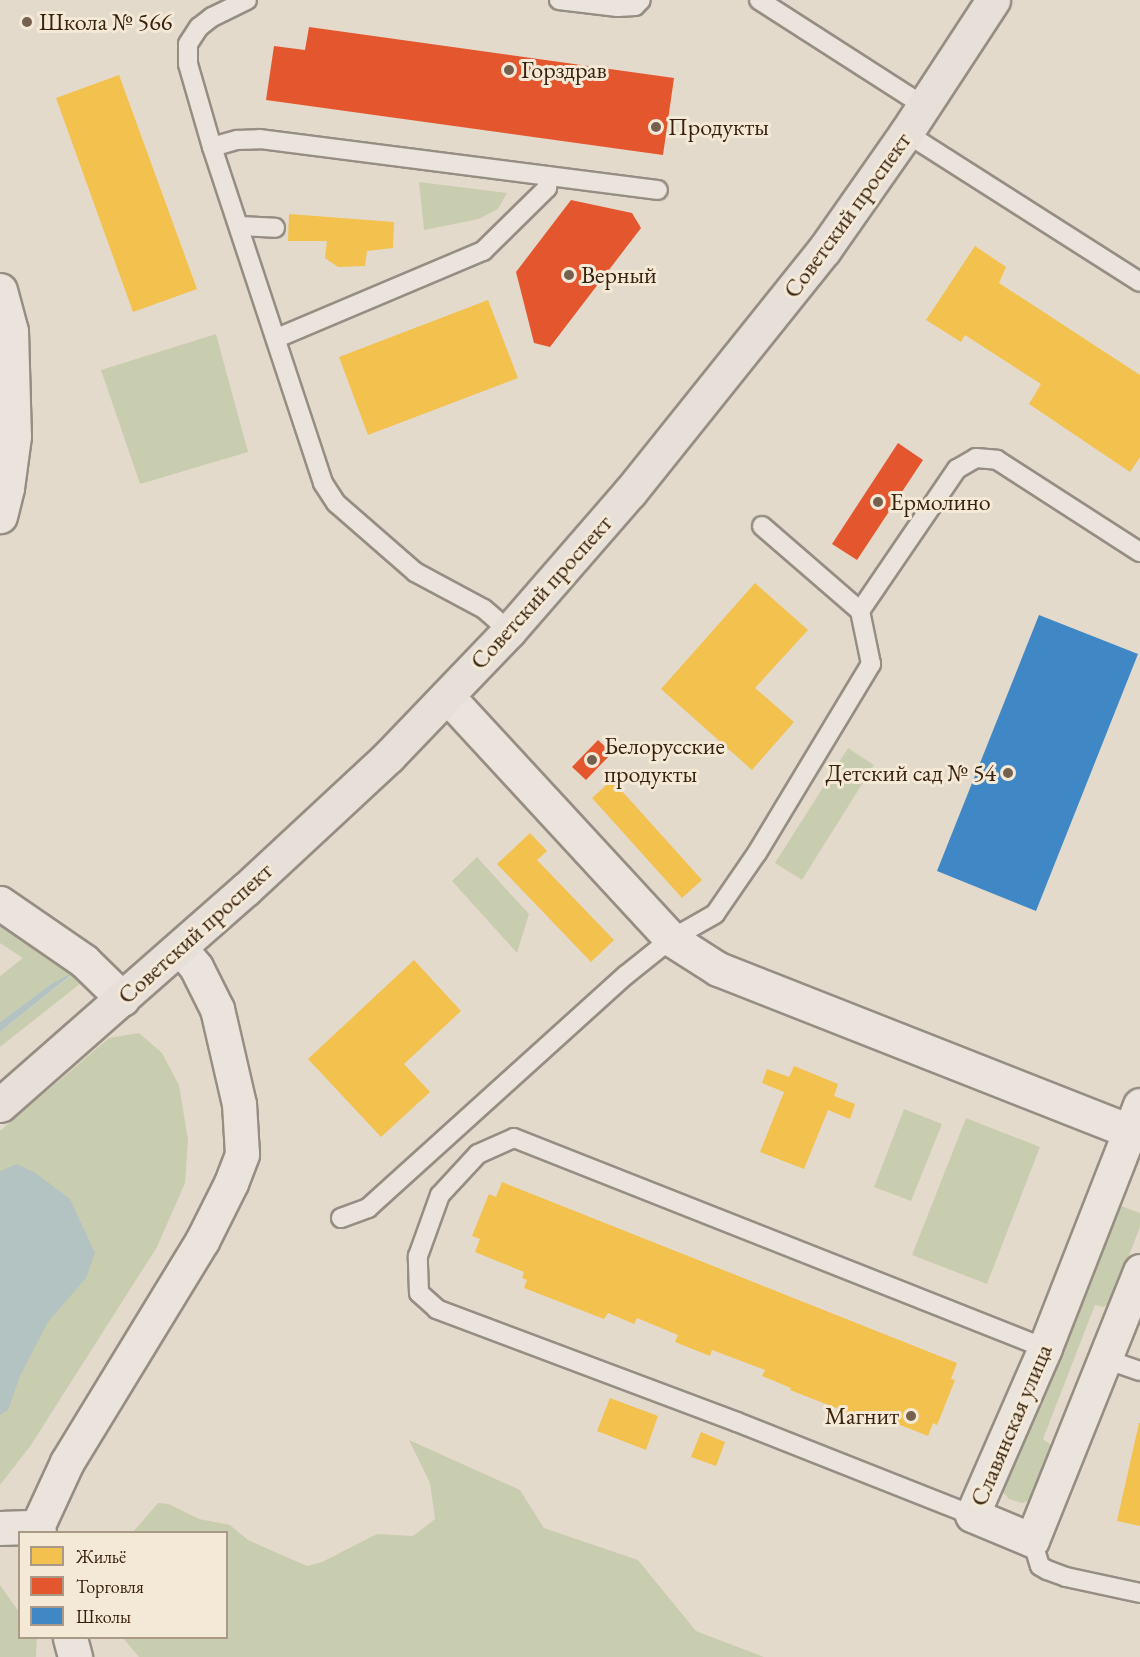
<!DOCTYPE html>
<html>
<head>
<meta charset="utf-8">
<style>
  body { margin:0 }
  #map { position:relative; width:1140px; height:1657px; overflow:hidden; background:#e4dacc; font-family:"EB Garamond",serif }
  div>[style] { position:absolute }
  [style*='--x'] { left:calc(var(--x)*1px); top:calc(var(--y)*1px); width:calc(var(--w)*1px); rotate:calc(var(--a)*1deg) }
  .green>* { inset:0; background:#c9cdaf }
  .water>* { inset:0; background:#b3c3c2 }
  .homes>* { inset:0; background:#f2c14e }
  .shops>* { inset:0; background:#e4572e }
  .schools>* { inset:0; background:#3f88c5 }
  .roads { filter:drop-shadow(2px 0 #978e83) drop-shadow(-2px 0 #978e83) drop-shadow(0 2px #978e83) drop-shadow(0 -2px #978e83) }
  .lane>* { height:18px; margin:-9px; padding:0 9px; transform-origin:9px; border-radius:9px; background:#eae4dd }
  .street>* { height:33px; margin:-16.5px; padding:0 16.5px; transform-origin:16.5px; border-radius:16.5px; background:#eae4dd }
  .primary>* { height:33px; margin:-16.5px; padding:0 16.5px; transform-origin:16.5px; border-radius:16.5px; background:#e7e0d8 }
  .dots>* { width:16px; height:16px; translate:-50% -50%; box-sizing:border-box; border:3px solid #f4e8d7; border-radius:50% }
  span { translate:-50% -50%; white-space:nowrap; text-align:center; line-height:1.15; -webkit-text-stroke:6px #f4e8d7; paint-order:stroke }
  .poi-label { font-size:24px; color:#38220c }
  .left { translate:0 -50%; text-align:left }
  .right { translate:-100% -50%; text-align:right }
  .street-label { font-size:24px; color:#38220c }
  .legend { position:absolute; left:18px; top:1531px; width:210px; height:108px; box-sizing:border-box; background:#f4e8d7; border:2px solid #a99986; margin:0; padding:8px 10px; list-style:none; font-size:18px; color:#38220c }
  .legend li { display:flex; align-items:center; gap:12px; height:30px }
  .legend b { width:30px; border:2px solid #a99986 }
</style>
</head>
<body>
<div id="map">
  <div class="green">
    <i style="clip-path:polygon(419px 182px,507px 193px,498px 209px,479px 219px,424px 230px)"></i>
    <i style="clip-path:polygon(216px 334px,248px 452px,140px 484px,101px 370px)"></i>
    <i style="clip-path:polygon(848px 748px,874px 765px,802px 880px,775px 863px)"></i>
    <i style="clip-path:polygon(477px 857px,529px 914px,517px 953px,452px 881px)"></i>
    <i style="clip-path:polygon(0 920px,76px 971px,81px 983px,0 1047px,0 1032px,73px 974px,51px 984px,0 1022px,0 976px,23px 958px,0 943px)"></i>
    <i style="clip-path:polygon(139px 1033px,162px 1053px,179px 1085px,188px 1140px,185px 1183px,157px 1247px,31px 1445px,0 1485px,0 1131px,109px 1038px)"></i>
    <i style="clip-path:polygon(904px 1109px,942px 1124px,911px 1201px,874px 1187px)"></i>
    <i style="clip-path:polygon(966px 1118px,1040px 1147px,987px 1284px,912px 1255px)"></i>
    <i style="clip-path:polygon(1111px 1202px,1140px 1213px,1140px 1227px,1111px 1302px,1104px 1307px,1095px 1305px,1043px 1439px,1051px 1445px,1054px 1456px,1032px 1500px,1022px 1503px,1009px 1499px,1003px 1492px,1003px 1481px)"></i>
    <i style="clip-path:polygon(409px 1440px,520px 1490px,544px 1528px,638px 1560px,696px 1631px,764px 1657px,139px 1657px,128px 1644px,123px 1638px,226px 1638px,226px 1532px,133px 1532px,158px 1503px,169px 1504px,199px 1519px,230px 1525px,248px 1540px,307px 1566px,322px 1562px,377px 1534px,413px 1536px,435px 1519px,430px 1483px)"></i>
    <i style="clip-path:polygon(0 1585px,19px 1612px,20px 1638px,37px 1638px,36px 1657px,0 1657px)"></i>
  </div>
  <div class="water">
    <i style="clip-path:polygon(76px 971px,0 1032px,0 1022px,51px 984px)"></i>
    <i style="clip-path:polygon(17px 1164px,37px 1174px,70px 1199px,95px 1253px,86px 1278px,48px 1322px,20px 1376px,8px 1410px,0 1415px,0 1171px)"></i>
  </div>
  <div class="homes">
    <i style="clip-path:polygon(119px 75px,197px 289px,133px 312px,56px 98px)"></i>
    <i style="clip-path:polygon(289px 214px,394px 222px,393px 248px,367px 251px,365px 266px,338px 267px,325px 258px,327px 241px,288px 241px)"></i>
    <i style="clip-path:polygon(975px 246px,1006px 267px,999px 283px,1140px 375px,1140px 457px,1130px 472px,1029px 404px,1041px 384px,965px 335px,961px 342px,926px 320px)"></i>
    <i style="clip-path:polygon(488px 300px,518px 378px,368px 435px,339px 357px)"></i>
    <i style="clip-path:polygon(755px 583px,808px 630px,755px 688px,794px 722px,752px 770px,661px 689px)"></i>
    <i style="clip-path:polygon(612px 780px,702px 880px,682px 898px,592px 798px)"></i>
    <i style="clip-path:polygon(530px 833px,547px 851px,537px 860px,614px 940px,591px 962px,497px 864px)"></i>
    <i style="clip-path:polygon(414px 960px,461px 1011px,404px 1064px,430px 1092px,381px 1137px,308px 1059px)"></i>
    <i style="clip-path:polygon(794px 1066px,838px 1084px,834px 1096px,855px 1104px,850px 1119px,828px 1110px,804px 1169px,760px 1152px,784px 1092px,762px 1083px,767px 1069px,789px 1077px)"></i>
    <i style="clip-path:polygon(502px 1182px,957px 1363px,951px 1379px,955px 1380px,937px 1425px,933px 1423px,928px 1436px,875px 1415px,872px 1422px,790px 1390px,791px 1388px,762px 1376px,765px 1370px,712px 1350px,710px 1356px,675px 1342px,678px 1335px,637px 1318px,634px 1324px,608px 1313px,604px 1319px,524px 1288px,527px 1280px,522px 1278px,524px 1272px,475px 1252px,480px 1239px,472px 1236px,489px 1194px,496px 1197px)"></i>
    <i style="clip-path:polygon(610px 1398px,658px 1416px,646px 1450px,597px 1431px)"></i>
    <i style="clip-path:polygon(1139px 1423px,1140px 1423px,1140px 1526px,1117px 1521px)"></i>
    <i style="clip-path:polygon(701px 1432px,725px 1442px,716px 1466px,691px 1457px)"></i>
  </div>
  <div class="shops">
    <i style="clip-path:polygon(309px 27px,674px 78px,663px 155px,266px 100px,274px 46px,305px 50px)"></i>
    <i style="clip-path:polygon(571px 200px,632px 213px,641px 228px,550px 347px,534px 343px,516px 272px)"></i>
    <i style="clip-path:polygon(898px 443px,923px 460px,857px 560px,832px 544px)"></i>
    <i style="clip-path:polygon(598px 740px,612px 753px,586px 780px,572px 767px)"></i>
  </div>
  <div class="schools">
    <i style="clip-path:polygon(1039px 615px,1138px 654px,1036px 911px,937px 871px)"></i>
  </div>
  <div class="roads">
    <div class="lane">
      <i style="--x:247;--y:0;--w:39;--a:154"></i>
      <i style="--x:212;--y:17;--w:16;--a:142"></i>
      <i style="--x:199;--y:27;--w:20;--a:123"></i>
      <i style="--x:188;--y:44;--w:20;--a:90"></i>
      <i style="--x:188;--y:64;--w:86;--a:73.9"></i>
      <i style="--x:212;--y:147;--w:354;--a:71.7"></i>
      <i style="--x:323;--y:483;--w:24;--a:57"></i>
      <i style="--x:336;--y:503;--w:105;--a:41.1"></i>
      <i style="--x:415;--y:572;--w:78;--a:28.2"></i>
      <i style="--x:484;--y:609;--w:33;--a:41"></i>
      <i style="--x:559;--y:0;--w:59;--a:6.8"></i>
      <i style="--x:618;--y:7;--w:17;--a:-3"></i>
      <i style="--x:635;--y:6;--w:8;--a:-45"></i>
      <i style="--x:759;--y:0;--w:196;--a:32.7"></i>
      <i style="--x:906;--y:133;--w:277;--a:32.5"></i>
      <i style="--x:212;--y:147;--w:26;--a:-16"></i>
      <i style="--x:237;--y:140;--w:23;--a:-2"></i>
      <i style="--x:260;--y:139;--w:401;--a:7.3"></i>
      <i style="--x:240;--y:226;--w:35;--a:3"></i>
      <i style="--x:277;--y:338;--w:224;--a:-22.9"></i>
      <i style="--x:483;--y:251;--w:90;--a:-44.5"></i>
      <i style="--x:547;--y:188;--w:12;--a:-85"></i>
      <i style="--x:762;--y:526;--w:130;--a:40.9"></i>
      <i style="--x:341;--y:1218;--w:29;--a:-20"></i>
      <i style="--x:368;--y:1208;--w:348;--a:-42.1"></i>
      <i style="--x:626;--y:975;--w:58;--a:-38.7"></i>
      <i style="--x:671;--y:939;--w:51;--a:-29.6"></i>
      <i style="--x:715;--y:914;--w:74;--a:-55.5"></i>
      <i style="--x:757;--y:853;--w:221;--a:-58.9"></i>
      <i style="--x:871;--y:664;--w:54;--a:-101.7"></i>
      <i style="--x:860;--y:611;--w:172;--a:-55.7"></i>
      <i style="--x:957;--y:469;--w:22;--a:-30"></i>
      <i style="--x:976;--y:458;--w:21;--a:5"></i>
      <i style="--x:997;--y:460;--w:170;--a:32.8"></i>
      <i style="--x:1105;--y:1359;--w:37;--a:19"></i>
      <i style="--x:972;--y:1515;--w:253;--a:-158.4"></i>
      <i style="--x:737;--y:1422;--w:321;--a:-159.4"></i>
      <i style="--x:437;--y:1309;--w:24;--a:-138"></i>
      <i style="--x:419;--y:1293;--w:37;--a:-92"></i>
      <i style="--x:418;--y:1256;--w:65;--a:-70.2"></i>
      <i style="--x:440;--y:1195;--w:56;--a:-47.2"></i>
      <i style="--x:478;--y:1154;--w:39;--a:-24"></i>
      <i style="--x:514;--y:1138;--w:571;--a:21.58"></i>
      <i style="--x:1032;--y:1540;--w:27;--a:73"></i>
      <i style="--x:1040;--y:1566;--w:8;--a:30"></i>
      <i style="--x:1047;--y:1570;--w:20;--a:20"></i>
      <i style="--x:1066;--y:1577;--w:76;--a:12.2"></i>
    </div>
    <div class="street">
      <i style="--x:0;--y:290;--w:42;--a:75"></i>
      <i style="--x:11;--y:331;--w:105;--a:88.4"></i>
      <i style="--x:14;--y:436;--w:52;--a:97.7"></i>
      <i style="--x:7;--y:488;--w:29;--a:104"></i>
      <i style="--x:447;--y:696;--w:330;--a:47.3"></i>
      <i style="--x:671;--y:939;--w:56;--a:32.6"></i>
      <i style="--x:718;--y:969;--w:443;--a:21.5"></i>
      <i style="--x:0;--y:903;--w:102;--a:34.6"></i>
      <i style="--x:84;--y:961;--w:54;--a:44.3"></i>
      <i style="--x:1140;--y:1105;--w:261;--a:111.4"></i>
      <i style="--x:1045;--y:1348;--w:182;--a:113.6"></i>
      <i style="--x:972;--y:1515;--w:65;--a:22.6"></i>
      <i style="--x:1032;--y:1540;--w:290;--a:-68.1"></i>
      <i style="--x:0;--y:1528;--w:37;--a:-2"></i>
      <i style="--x:39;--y:1532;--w:5;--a:-112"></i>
      <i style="--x:37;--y:1527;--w:72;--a:-65.2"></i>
      <i style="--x:67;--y:1462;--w:259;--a:-58.6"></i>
      <i style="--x:202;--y:1241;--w:65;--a:-63.4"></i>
      <i style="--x:231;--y:1183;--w:31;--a:-69"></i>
      <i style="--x:242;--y:1154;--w:50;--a:-93.4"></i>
      <i style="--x:239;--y:1104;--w:98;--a:-103"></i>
      <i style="--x:217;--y:1009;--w:47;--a:-116.6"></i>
      <i style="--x:196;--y:967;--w:25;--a:-130"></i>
      <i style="--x:70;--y:1638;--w:20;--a:75"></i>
    </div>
    <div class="primary">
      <i style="--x:0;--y:1105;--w:327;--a:-41.3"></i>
      <i style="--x:246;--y:889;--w:195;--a:-42.9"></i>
      <i style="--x:389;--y:756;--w:173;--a:-46.2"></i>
      <i style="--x:509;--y:631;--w:184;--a:-49"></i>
      <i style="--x:630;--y:492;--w:310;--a:-51.3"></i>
      <i style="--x:824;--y:250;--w:143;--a:-55"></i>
      <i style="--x:906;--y:133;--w:159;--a:-56.8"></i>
    </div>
  </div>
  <div class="dots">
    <i style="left:27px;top:22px;background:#74624f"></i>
    <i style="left:509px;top:70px;background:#74624f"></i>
    <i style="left:656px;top:127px;background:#74624f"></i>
    <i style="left:569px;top:275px;background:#74624f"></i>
    <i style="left:878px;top:502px;background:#74624f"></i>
    <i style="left:592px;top:760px;background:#74624f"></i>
    <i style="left:1008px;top:773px;background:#74624f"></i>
    <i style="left:911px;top:1416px;background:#74624f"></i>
  </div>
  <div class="poi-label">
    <span class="left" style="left:39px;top:22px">Школа № 566</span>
    <span class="left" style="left:521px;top:70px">Горздрав</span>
    <span class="left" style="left:668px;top:127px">Продукты</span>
    <span class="left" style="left:581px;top:275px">Верный</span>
    <span class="left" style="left:890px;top:502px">Ермолино</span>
    <span class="left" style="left:604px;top:760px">Белорусские<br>продукты</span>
    <span class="right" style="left:996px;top:773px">Детский сад № 54</span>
    <span class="right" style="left:899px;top:1416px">Магнит</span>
  </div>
  <div class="street-label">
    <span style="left:847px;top:215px;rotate:-54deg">Советский проспект</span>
    <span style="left:541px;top:592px;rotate:-48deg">Советский проспект</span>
    <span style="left:195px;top:933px;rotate:-42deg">Советский проспект</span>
    <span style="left:1011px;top:1425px;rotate:-67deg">Славянская улица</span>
  </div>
  <ul class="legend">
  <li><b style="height:16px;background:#f2c14e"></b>Жильё</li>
  <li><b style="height:16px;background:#e4572e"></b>Торговля</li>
  <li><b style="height:16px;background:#3f88c5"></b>Школы</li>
  </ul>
</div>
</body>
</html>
